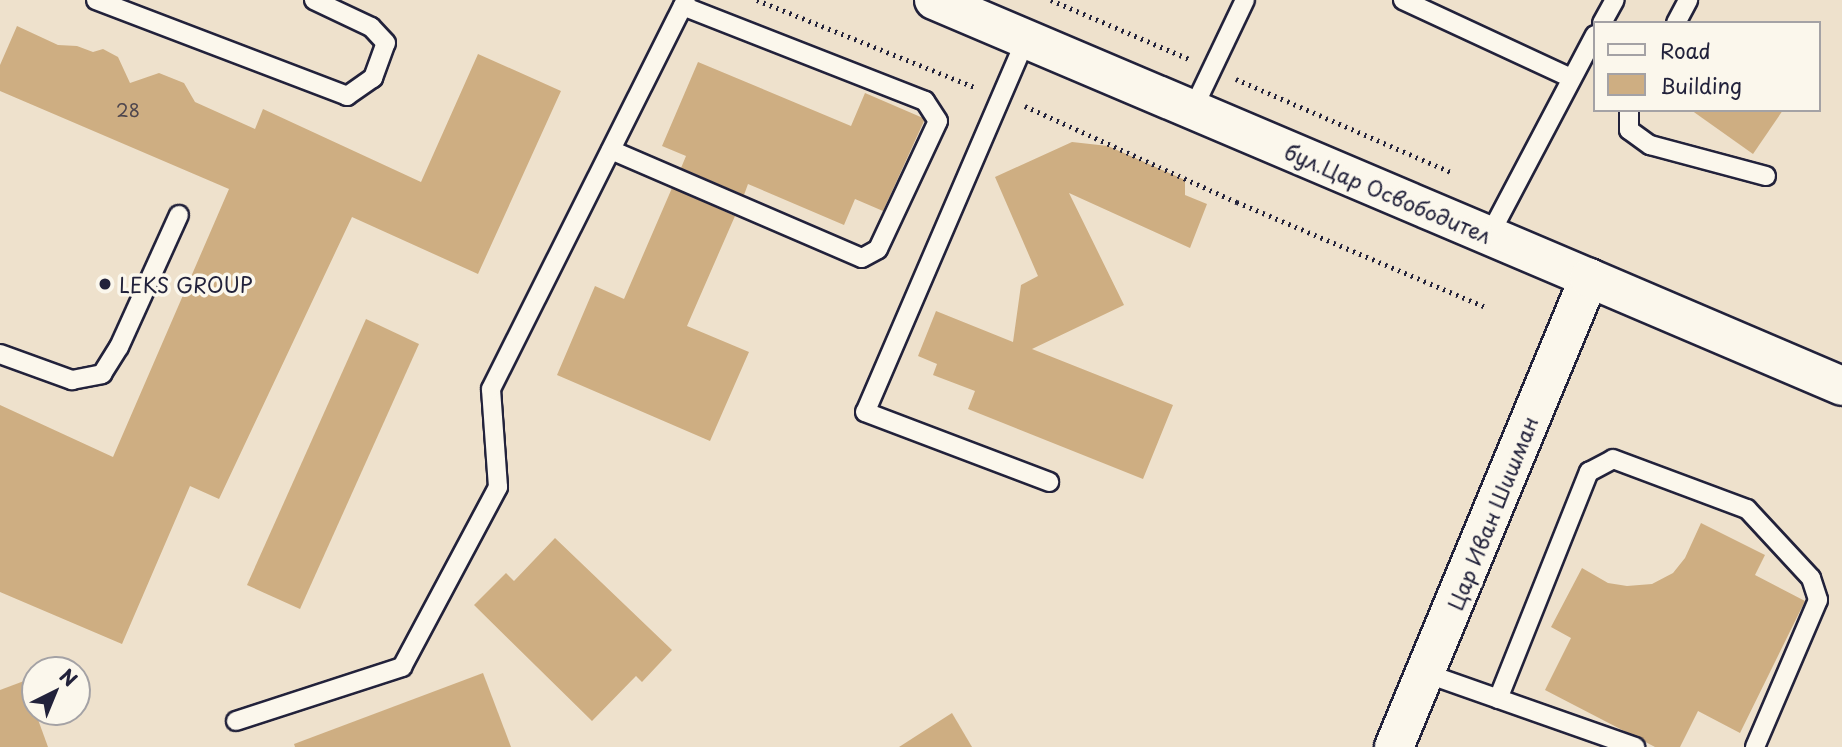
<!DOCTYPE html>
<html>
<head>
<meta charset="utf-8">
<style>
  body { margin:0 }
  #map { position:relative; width:1842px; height:747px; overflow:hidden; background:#fbf7ec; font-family:"Playpen Sans",sans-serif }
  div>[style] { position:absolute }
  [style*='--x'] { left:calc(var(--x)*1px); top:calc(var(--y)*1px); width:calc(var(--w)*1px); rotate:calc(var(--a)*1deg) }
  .built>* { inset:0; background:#eee1cc }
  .building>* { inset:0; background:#ceae82 }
  .path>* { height:4.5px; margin-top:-2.25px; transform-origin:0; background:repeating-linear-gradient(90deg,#22223b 0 2px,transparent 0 7px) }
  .roads { filter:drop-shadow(2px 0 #22223b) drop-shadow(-2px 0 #22223b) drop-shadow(0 2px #22223b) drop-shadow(0 -2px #22223b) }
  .service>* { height:18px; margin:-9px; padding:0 9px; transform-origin:9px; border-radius:9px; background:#fbf7ec }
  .tertiary>* { height:38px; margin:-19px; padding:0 19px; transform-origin:19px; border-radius:19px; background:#fbf7ec }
  .primary>* { height:38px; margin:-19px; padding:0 19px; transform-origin:19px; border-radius:19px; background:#fbf7ec }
  .dots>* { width:19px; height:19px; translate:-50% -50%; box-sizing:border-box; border:4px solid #fbf7ec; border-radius:50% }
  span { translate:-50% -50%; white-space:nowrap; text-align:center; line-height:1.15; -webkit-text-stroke:7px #fbf7ec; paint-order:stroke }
  .number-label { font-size:18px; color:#4d454d }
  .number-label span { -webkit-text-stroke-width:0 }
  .street-label { font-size:21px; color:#22223b }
  .poi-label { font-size:21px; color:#22223b }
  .left { translate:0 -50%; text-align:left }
  .legend { position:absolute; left:1593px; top:21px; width:228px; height:91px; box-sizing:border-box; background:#fbf7ec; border:2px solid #a4a2a5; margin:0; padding:9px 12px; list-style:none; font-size:21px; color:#22223b }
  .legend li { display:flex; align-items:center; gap:14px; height:35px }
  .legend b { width:35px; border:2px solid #a4a2a5 }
  .north { position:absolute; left:21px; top:656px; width:70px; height:70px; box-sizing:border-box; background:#fbf7ec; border:2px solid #a4a2a5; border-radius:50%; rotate:43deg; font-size:19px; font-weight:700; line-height:28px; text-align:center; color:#22223b }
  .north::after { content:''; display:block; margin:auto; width:24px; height:32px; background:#22223b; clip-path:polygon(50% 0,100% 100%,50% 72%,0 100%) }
</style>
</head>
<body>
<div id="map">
  <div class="built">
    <i style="clip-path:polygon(evenodd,0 0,1842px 0,1842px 747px,0 747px,0 0,1595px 23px,1819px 23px,1819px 110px,1595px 110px,1595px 23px,0 0,35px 670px,77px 670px,77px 712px,35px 712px,35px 670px)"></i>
  </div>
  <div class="building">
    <i style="clip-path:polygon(17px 26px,58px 45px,77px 46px,93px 52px,103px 49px,118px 57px,130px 83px,159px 73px,184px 83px,195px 102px,255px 129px,263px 109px,421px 182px,478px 54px,561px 91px,478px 274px,352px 217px,219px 499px,190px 486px,122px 644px,0 592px,0 405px,113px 457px,229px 189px,0 91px,0 65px)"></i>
    <i style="clip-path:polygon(698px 62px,851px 126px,865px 93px,923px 118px,924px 121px,883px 211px,855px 199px,844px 225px,748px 184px,744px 195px,681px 168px,686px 156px,662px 146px)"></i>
    <i style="clip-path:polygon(1691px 110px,1783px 110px,1753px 154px)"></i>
    <i style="clip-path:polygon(1072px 142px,1108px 146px,1185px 180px,1185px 195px,1207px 204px,1190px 248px,1069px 193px,1124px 305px,1032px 349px,1173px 405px,1143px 479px,968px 409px,975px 391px,933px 375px,937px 364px,918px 356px,936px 311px,1013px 342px,1021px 285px,1038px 276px,995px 177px)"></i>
    <i style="clip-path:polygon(672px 188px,735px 216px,687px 326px,749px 352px,710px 441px,557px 375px,595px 286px,624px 299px)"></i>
    <i style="clip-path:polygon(366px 319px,419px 344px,300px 609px,247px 585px)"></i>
    <i style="clip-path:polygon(1701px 523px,1765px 555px,1755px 575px,1805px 601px,1740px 733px,1698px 711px,1680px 747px,1655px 747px,1545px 690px,1571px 638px,1551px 627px,1582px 568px,1608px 583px,1627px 586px,1652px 584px,1673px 573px,1685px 558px)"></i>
    <i style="clip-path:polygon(555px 538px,672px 650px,642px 682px,636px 676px,592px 721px,474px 605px,506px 573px,514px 581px)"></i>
    <i style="clip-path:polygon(483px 673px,511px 747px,295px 747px,294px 744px)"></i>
    <i style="clip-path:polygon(24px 681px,48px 747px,0 747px,0 690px)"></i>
    <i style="clip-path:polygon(952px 713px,972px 747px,899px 747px)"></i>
  </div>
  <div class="path">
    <i style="--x:757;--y:0;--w:237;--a:21.8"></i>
    <i style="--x:1051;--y:0;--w:150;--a:23.1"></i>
    <i style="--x:1236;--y:79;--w:236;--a:23.4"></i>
    <i style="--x:1025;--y:106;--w:233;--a:24.4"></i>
    <i style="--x:1237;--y:202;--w:272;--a:22.9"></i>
  </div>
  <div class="roads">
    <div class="service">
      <i style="--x:96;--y:0;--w:269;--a:20.9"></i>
      <i style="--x:347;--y:96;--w:32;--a:-35"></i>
      <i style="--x:373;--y:78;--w:37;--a:-70"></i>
      <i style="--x:386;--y:43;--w:22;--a:-133"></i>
      <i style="--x:371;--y:27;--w:63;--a:-154.7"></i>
      <i style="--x:1403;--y:0;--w:185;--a:24.9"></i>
      <i style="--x:1602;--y:23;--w:26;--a:-61"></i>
      <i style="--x:1676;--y:23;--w:26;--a:-62"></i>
      <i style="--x:1026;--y:39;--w:406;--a:113.3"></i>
      <i style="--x:865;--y:412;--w:197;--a:20.8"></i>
      <i style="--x:1629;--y:110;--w:20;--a:90"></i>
      <i style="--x:1629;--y:130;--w:26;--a:36"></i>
      <i style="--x:1650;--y:145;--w:120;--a:15"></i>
      <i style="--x:1192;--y:111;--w:123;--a:-64.5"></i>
      <i style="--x:611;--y:150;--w:273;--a:23.3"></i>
      <i style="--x:862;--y:258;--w:18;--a:-29"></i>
      <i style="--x:878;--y:249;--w:141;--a:-64.9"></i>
      <i style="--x:938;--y:121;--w:24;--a:-123"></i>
      <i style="--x:925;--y:101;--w:260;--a:-158.6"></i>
      <i style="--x:1489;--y:236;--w:227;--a:-62.2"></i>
      <i style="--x:0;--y:354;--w:77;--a:19.9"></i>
      <i style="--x:72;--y:380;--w:31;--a:-11"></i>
      <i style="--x:102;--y:374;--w:32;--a:-58"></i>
      <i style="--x:119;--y:347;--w:145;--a:-65.6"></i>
      <i style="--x:1425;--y:673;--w:223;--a:19.4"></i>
      <i style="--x:1498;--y:699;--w:245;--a:-68.2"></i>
      <i style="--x:1589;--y:472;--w:27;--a:-28"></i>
      <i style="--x:1613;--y:459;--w:143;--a:20.5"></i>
      <i style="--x:1747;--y:509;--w:94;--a:47.2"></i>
      <i style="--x:1811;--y:578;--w:23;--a:72"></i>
      <i style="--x:1818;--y:600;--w:160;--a:113.2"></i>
      <i style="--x:236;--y:721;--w:175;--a:-18"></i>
      <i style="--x:402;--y:667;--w:204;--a:-61.9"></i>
      <i style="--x:498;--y:487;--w:98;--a:-94.1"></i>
      <i style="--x:491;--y:389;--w:435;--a:-63.4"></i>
    </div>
    <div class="tertiary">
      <i style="--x:934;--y:0;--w:712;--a:23"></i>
    </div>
    <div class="primary">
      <i style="--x:1394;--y:747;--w:508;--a:-67.42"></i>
      <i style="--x:1589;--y:278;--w:275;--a:23.1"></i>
    </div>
  </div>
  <div class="dots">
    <i style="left:105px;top:284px;background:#22223b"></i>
  </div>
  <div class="number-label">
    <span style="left:128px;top:110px">28</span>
  </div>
  <div class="street-label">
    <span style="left:1388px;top:193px;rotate:23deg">бул.Цар Освободител</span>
    <span style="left:1492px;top:513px;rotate:-68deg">Цар Иван Шишман</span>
  </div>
  <div class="poi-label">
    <span class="left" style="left:119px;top:284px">LEKS GROUP</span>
  </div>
  <ul class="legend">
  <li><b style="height:9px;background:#fbf7ec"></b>Road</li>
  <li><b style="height:19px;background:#ceae82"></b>Building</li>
  </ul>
  <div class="north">N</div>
</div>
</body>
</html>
